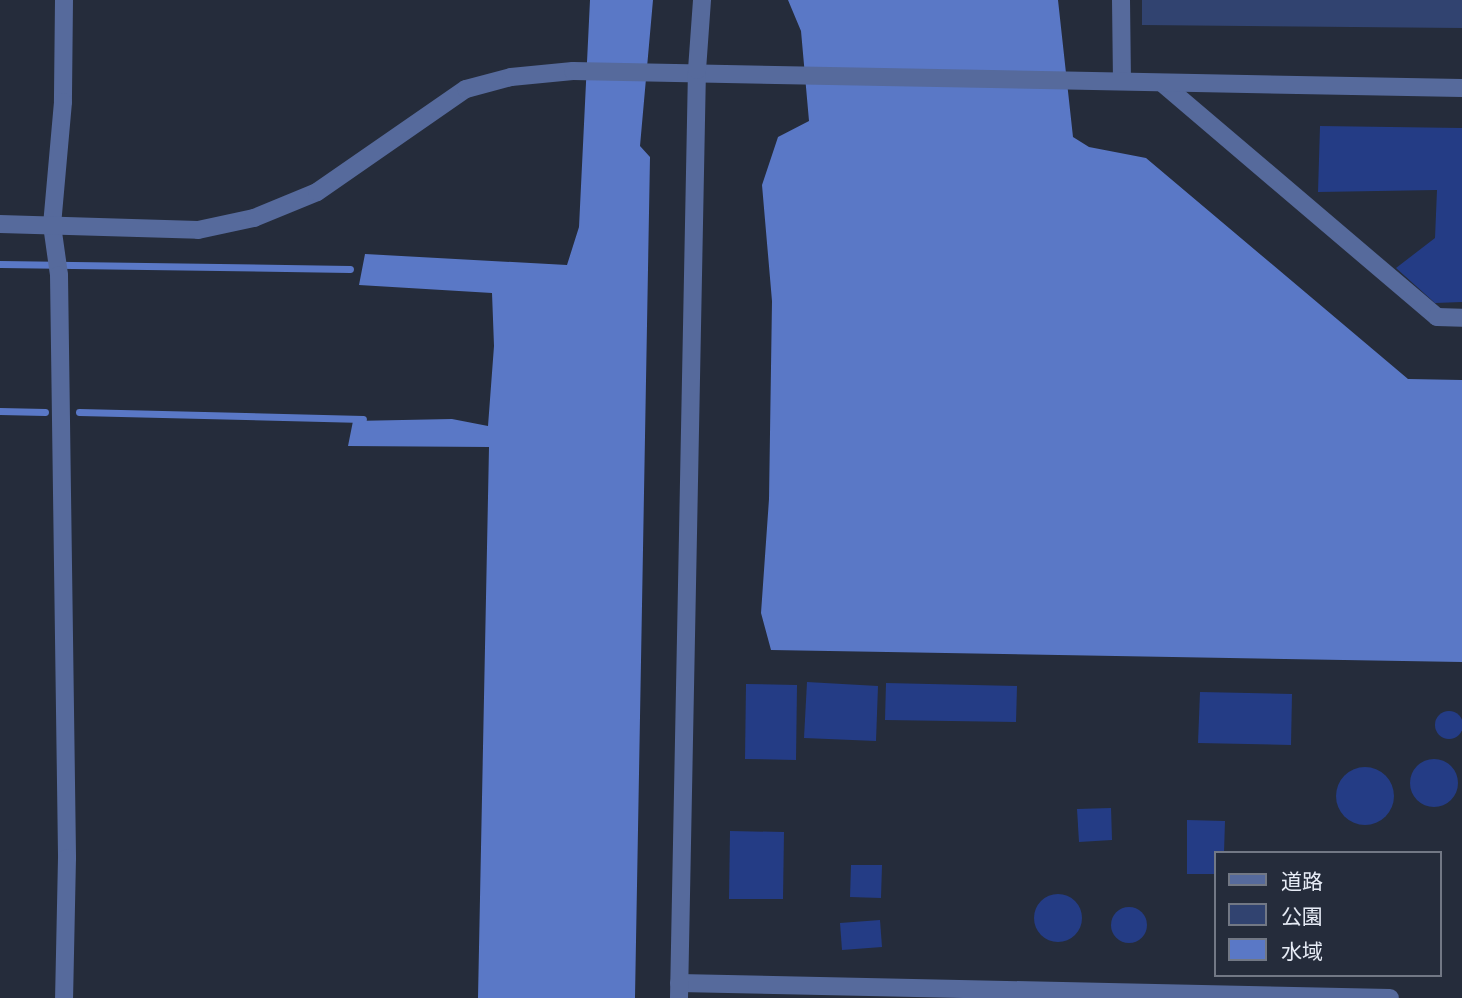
<!DOCTYPE html>
<html>
<head>
<meta charset="utf-8">
<style>
  body { margin:0 }
  #map { position:relative; width:1462px; height:998px; overflow:hidden; background:#252c3b; font-family:"Fira Sans","Noto Sans JP",sans-serif }
  div>[style] { position:absolute }
  [style*='--x'] { left:calc(var(--x)*1px); top:calc(var(--y)*1px); width:calc(var(--w)*1px); rotate:calc(var(--a)*1deg) }
  .green>* { inset:0; background:#314370 }
  .water>* { inset:0; background:#5a78c6 }
  .stream>* { height:7px; margin:-3.5px; padding:0 3.5px; transform-origin:3.5px; border-radius:3.5px; background:#5a78c6 }
  .building>* { inset:0; background:#243c85 }
  .round { border-radius:50% }
  .minor>* { height:18px; margin:-9px; padding:0 9px; transform-origin:9px; border-radius:9px; background:#566a9c }
  .tertiary>* { height:18px; margin:-9px; padding:0 9px; transform-origin:9px; border-radius:9px; background:#566a9c }
  span { translate:-50% -50%; white-space:nowrap; text-align:center; line-height:1.15; -webkit-text-stroke:6px #252c3b; paint-order:stroke }
  .legend { position:absolute; left:1214px; top:851px; width:228px; height:126px; box-sizing:border-box; background:#252c3b; border:2px solid #727885; margin:0; padding:9px 12px; list-style:none; font-size:21px; color:#e6ebf5 }
  .legend li { display:flex; align-items:center; gap:14px; height:35px }
  .legend b { width:35px; border:2px solid #727885 }
</style>
</head>
<body>
<div id="map">
  <div class="green">
    <i style="clip-path:polygon(1142px 0,1462px 0,1462px 28px,1142px 25px)"></i>
  </div>
  <div class="water">
    <i style="clip-path:polygon(590px 0,653px 0,640px 146px,650px 157px,635px 998px,478px 998px,489px 447px,348px 446px,353px 421px,452px 419px,488px 426px,494px 346px,492px 293px,359px 285px,365px 254px,567px 265px,579px 227px)"></i>
    <i style="clip-path:polygon(788px 0,1058px 0,1073px 137px,1089px 147px,1146px 158px,1408px 379px,1462px 380px,1462px 662px,771px 650px,761px 613px,769px 499px,772px 301px,762px 185px,778px 137px,809px 121px,801px 31px)"></i>
  </div>
  <div class="stream">
    <i style="--x:0;--y:264;--w:350;--a:0.8"></i>
    <i style="--x:0;--y:411;--w:45;--a:1.3"></i>
    <i style="--x:79;--y:412;--w:284;--a:1.4"></i>
  </div>
  <div class="building">
    <i style="clip-path:polygon(1320px 126px,1462px 128px,1462px 302px,1435px 303px,1396px 268px,1435px 238px,1437px 190px,1318px 192px)"></i>
    <i style="clip-path:polygon(807px 682px,878px 686px,876px 741px,804px 738px)"></i>
    <i style="clip-path:polygon(886px 683px,1017px 686px,1016px 722px,885px 720px)"></i>
    <i style="clip-path:polygon(746px 684px,797px 685px,796px 760px,745px 759px)"></i>
    <i style="clip-path:polygon(1200px 692px,1292px 694px,1291px 745px,1198px 743px)"></i>
    <i class="round" style="left:1435px;top:711px;width:28px;height:28px"></i>
    <i class="round" style="left:1410px;top:759px;width:48px;height:48px"></i>
    <i class="round" style="left:1336px;top:767px;width:58px;height:58px"></i>
    <i style="clip-path:polygon(1111px 808px,1112px 840px,1079px 842px,1077px 809px)"></i>
    <i style="clip-path:polygon(1187px 820px,1225px 821px,1224px 853px,1215px 853px,1215px 874px,1187px 874px)"></i>
    <i style="clip-path:polygon(730px 831px,784px 832px,783px 899px,729px 899px)"></i>
    <i style="clip-path:polygon(851px 865px,882px 865px,881px 898px,850px 897px)"></i>
    <i class="round" style="left:1034px;top:894px;width:48px;height:48px"></i>
    <i class="round" style="left:1111px;top:907px;width:36px;height:36px"></i>
    <i style="clip-path:polygon(880px 920px,882px 947px,842px 950px,840px 923px)"></i>
  </div>
  <div class="minor">
    <i style="--x:64;--y:0;--w:102;--a:90.6"></i>
    <i style="--x:63;--y:102;--w:123;--a:95.1"></i>
    <i style="--x:52;--y:225;--w:50;--a:82"></i>
    <i style="--x:59;--y:275;--w:583;--a:89.21"></i>
    <i style="--x:67;--y:858;--w:140;--a:91.2"></i>
    <i style="--x:1162;--y:83;--w:361;--a:40.4"></i>
    <i style="--x:1437;--y:317;--w:25;--a:2"></i>
  </div>
  <div class="tertiary">
    <i style="--x:1121;--y:0;--w:81;--a:89.3"></i>
    <i style="--x:0;--y:224;--w:198;--a:1.7"></i>
    <i style="--x:198;--y:230;--w:57;--a:-12.1"></i>
    <i style="--x:254;--y:218;--w:68;--a:-22.4"></i>
    <i style="--x:317;--y:192;--w:181;--a:-34.7"></i>
    <i style="--x:466;--y:89;--w:47;--a:-14.9"></i>
    <i style="--x:511;--y:77;--w:62;--a:-5.5"></i>
    <i style="--x:573;--y:71;--w:889;--a:1.1"></i>
    <i style="--x:679;--y:983;--w:711;--a:1.21"></i>
    <i style="--x:679;--y:998;--w:928;--a:-88.89"></i>
    <i style="--x:697;--y:70;--w:70;--a:-85.9"></i>
  </div>
  <ul class="legend">
  <li><b style="height:9px;background:#566a9c"></b>道路</li>
  <li><b style="height:19px;background:#314370"></b>公園</li>
  <li><b style="height:19px;background:#5a78c6"></b>水域</li>
  </ul>
</div>
</body>
</html>
